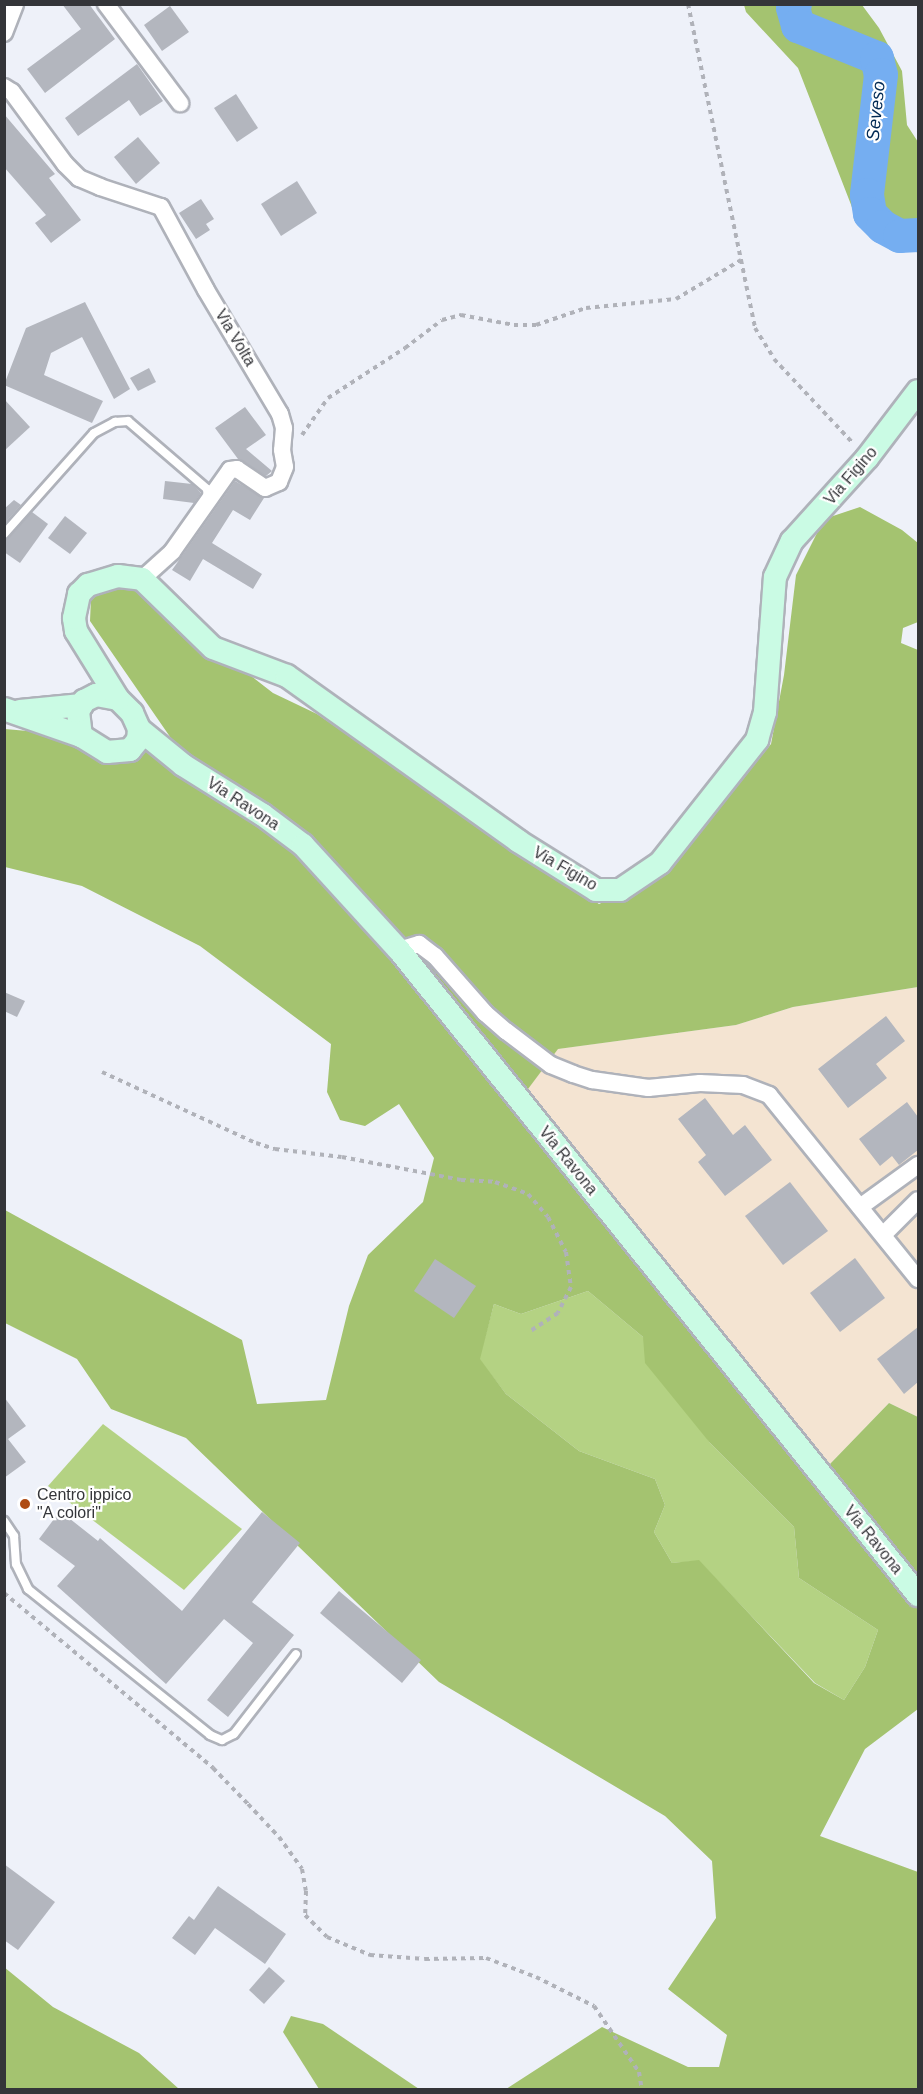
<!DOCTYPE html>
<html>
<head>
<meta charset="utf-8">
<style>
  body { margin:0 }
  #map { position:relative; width:923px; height:2094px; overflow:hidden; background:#eef1f9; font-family:Helvetica,sans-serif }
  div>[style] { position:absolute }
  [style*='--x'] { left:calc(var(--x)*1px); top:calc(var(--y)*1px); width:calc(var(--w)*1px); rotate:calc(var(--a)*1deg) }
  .industrial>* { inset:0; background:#f4e4d2 }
  .green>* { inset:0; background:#b4d283 }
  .forest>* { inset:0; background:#a4c370 }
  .river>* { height:34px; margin:-17px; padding:0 17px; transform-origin:17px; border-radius:17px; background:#75aef1 }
  .building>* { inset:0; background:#b3b6be }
  .path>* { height:4px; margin-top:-2px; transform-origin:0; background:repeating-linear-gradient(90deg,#b0b2b9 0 4.5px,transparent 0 9px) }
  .roads { filter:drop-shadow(2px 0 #afb2ba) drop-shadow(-2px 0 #afb2ba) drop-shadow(0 2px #afb2ba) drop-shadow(0 -2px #afb2ba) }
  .lane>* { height:8px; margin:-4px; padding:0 4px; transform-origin:4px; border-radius:4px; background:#fff }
  .street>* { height:16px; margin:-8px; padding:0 8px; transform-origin:8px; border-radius:8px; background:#fff }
  .secondary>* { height:22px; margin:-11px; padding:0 11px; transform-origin:11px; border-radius:11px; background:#cafbe4 }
  .dots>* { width:16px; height:16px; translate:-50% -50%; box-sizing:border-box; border:3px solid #fff; border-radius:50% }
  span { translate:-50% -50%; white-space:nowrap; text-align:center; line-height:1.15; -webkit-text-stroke:4.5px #fff; paint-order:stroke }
  .street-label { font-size:16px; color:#343539 }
  .poi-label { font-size:16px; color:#343539 }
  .left { translate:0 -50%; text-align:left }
  .water-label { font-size:18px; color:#022a54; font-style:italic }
  .frame { position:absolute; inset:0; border:6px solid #343539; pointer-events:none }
</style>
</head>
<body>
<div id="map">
  <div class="industrial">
    <i style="clip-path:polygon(918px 987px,918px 1417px,889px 1403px,830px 1464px,524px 1093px,557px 1049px,736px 1025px,793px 1007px)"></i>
  </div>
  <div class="green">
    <i style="clip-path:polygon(588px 1291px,643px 1337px,710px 1443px,794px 1527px,799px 1578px,878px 1630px,865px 1667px,844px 1700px,815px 1683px,699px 1561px,672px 1563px,654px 1532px,665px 1505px,655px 1479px,579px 1451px,506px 1394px,479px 1359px,494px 1304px,521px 1314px)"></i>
    <i style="clip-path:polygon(103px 1424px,242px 1529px,184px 1590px,48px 1486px)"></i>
  </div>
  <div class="forest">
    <i style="clip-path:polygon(744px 5px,862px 5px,879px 28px,902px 71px,907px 125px,918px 142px,918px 253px,855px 215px,798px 68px,746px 12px)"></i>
    <i style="clip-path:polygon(evenodd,860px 507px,902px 530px,918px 543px,918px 622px,903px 628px,901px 643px,918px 650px,918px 987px,793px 1007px,736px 1025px,558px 1049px,525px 1093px,830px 1464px,889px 1403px,918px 1417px,918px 1709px,865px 1749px,820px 1836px,918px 1872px,918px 2089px,506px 2089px,602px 2027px,688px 2067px,719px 2067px,727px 2035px,668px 1989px,716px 1918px,712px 1861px,665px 1816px,439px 1682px,186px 1438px,111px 1409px,77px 1359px,5px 1323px,5px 1210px,242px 1340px,257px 1404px,326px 1400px,349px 1306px,368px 1255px,423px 1202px,434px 1158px,399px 1104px,365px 1126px,340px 1120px,327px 1092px,331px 1044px,200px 946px,82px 886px,5px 867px,5px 729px,175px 744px,90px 621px,91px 598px,119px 587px,141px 591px,273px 693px,317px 714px,599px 904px,664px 875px,771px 744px,784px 675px,796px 575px,824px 519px,860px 507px,588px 1291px,643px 1337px,645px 1363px,710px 1443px,794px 1527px,799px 1578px,878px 1630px,865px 1667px,844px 1700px,814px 1683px,699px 1560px,672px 1563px,654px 1532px,665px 1505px,655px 1479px,579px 1451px,506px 1394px,480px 1359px,494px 1304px,521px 1314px,588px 1291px)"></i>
    <i style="clip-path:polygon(4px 1967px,53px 2007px,139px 2053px,179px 2089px,5px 2089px)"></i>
    <i style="clip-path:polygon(291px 2016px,323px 2024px,419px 2089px,319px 2089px,283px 2032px)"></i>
  </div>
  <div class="river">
    <i style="--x:795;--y:4;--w:4;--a:117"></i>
    <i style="--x:793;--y:8;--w:19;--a:74"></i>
    <i style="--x:798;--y:26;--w:85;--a:22.1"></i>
    <i style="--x:877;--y:58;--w:17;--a:77"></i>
    <i style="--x:881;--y:75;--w:121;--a:96.7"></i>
    <i style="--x:867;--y:195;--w:19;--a:81"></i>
    <i style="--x:870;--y:214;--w:18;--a:45"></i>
    <i style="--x:883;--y:227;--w:19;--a:28"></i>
    <i style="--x:900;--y:236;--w:18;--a:-3"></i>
  </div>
  <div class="building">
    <i style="clip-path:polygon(62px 4px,89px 4px,115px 39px,45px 93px,27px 69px,81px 29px)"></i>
    <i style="clip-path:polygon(170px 6px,189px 32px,162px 51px,144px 25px)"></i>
    <i style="clip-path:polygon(137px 64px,163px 101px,140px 116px,129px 100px,78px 136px,65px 118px)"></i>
    <i style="clip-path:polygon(236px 94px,258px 128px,237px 142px,214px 108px)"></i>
    <i style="clip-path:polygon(4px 114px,55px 174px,49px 178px,81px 220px,51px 243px,35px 223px,46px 215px,4px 167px)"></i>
    <i style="clip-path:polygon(138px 137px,160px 163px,136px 184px,114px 157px)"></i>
    <i style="clip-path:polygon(297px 181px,317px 213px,281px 236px,261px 204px)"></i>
    <i style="clip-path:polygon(201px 199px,214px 219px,206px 224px,210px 230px,196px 239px,179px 213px)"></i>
    <i style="clip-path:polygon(85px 302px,130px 389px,114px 399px,82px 337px,51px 353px,44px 375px,103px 401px,92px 423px,4px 385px,26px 328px)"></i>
    <i style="clip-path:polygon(149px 368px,156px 382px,138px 391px,130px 378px)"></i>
    <i style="clip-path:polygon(4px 399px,30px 427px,4px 451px)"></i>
    <i style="clip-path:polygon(245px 407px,266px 435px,246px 449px,272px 471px,266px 476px,238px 459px,215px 428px)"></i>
    <i style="clip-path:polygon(165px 481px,192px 484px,201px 493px,194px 503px,163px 499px)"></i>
    <i style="clip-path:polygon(235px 481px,264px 498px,250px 520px,233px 510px,212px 543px,262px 574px,253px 589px,203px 559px,190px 581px,172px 570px)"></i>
    <i style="clip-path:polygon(14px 500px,21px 505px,4px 524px,4px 509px)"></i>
    <i style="clip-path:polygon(32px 512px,48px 524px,20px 563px,4px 552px,4px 540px)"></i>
    <i style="clip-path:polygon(65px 516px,87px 533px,70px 554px,48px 538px)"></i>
    <i style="clip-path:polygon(4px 992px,25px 1001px,17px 1017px,4px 1011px)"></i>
    <i style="clip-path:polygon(886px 1016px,905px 1041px,876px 1064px,887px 1078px,848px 1108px,818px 1069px)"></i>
    <i style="clip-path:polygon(705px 1098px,733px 1135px,745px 1125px,772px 1160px,725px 1196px,698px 1162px,706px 1155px,678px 1119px)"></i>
    <i style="clip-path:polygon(907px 1102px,918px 1117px,918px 1150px,899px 1165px,892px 1156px,880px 1166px,859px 1139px)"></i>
    <i style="clip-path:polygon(790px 1182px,828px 1231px,783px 1265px,745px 1216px)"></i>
    <i style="clip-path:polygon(855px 1258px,885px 1298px,840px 1332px,810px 1293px)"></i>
    <i style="clip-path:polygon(435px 1259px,476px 1286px,454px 1318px,414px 1291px)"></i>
    <i style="clip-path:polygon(918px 1327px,918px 1382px,904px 1394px,877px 1359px)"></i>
    <i style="clip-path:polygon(4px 1397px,26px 1426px,8px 1439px,26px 1462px,4px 1478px)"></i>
    <i style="clip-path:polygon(60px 1511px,98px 1541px,100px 1538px,182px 1611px,262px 1512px,300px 1543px,252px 1602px,294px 1635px,228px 1717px,207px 1700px,253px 1643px,224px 1619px,166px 1684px,57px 1586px,75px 1566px,39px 1539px)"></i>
    <i style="clip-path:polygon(339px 1591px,421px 1660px,402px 1683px,320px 1613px)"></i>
    <i style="clip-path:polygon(4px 1864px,55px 1902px,18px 1950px,4px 1940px)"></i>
    <i style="clip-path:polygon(218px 1886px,286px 1934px,265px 1964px,215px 1928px,195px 1955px,172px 1938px,189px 1916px,194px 1920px)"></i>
    <i style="clip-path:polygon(269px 1967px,285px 1981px,264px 2004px,249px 1990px)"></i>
  </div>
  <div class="path">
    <i style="--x:688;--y:4;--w:331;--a:78.3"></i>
    <i style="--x:755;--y:328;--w:36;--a:58"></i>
    <i style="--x:774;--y:359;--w:115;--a:46.8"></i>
    <i style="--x:302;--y:435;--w:45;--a:-54.9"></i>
    <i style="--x:328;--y:398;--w:92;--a:-33"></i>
    <i style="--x:405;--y:348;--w:46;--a:-37.1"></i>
    <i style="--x:442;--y:320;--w:20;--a:-15"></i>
    <i style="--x:461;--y:315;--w:54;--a:10.7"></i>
    <i style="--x:514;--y:325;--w:22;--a:0"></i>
    <i style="--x:536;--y:325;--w:53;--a:-18.8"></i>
    <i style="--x:586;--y:308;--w:90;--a:-5.7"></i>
    <i style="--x:676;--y:299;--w:76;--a:-31"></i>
    <i style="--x:102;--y:1072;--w:170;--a:24.8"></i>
    <i style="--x:256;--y:1143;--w:20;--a:18"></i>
    <i style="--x:275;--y:1149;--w:67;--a:6.8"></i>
    <i style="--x:342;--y:1157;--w:121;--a:10.9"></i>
    <i style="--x:461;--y:1180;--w:34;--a:3"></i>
    <i style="--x:495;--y:1182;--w:35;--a:20"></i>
    <i style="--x:528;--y:1194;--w:30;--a:49"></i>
    <i style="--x:548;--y:1217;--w:39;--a:63"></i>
    <i style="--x:566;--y:1252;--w:35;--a:82"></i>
    <i style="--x:571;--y:1287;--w:29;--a:117"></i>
    <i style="--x:558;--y:1313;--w:33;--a:147"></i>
    <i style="--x:4;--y:1593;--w:273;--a:39.9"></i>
    <i style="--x:213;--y:1768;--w:50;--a:45.8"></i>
    <i style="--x:248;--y:1804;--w:45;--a:46.8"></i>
    <i style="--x:279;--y:1837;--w:39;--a:54"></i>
    <i style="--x:302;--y:1869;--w:22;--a:80"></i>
    <i style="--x:306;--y:1891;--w:24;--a:92"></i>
    <i style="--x:305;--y:1915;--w:31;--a:45"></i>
    <i style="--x:327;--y:1937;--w:47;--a:22.7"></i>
    <i style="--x:370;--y:1955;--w:55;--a:4.2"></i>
    <i style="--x:425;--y:1959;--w:61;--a:-0.9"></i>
    <i style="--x:486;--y:1958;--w:53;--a:20.8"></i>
    <i style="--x:536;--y:1977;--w:65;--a:26.6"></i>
    <i style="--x:594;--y:2006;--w:80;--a:55.7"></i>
    <i style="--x:639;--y:2072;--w:18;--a:81"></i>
  </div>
  <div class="roads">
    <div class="lane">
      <i style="--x:4;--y:534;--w:135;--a:-48.3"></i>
      <i style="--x:94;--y:433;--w:24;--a:-28"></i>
      <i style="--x:115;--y:422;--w:13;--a:-4"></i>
      <i style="--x:128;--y:421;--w:104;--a:40.7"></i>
      <i style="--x:207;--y:489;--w:11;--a:85"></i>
      <i style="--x:4;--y:1521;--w:18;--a:56"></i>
      <i style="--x:14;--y:1536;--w:28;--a:86"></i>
      <i style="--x:16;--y:1564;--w:28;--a:64"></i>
      <i style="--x:28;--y:1589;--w:233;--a:38.7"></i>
      <i style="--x:210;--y:1735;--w:13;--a:23"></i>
      <i style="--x:222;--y:1740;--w:13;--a:-27"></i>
      <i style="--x:234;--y:1734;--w:101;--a:-52.2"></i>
    </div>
    <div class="street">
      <i style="--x:106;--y:4;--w:124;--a:53.2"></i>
      <i style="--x:4;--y:33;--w:31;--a:-69"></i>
      <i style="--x:4;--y:87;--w:9;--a:32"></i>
      <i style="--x:12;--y:92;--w:89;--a:53.6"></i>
      <i style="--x:65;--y:164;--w:20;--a:45"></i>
      <i style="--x:79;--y:178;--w:23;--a:23"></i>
      <i style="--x:100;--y:187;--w:64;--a:18.2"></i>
      <i style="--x:161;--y:207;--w:94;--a:61.5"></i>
      <i style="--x:206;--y:290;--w:144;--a:59.2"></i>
      <i style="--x:280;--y:414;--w:15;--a:74"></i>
      <i style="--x:284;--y:428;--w:22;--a:95"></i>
      <i style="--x:282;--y:450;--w:17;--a:80"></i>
      <i style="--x:285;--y:467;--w:16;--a:112"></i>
      <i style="--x:279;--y:482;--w:15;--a:157"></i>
      <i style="--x:265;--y:488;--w:34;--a:-146"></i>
      <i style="--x:237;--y:469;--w:7;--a:172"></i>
      <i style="--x:230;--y:470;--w:100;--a:125.3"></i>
      <i style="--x:172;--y:552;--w:40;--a:138"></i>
      <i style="--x:399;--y:950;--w:21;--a:-17"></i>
      <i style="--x:419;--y:944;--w:20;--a:37"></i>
      <i style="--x:435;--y:956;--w:76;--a:48.7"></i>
      <i style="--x:485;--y:1013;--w:28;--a:41"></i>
      <i style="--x:506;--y:1031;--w:56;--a:37.1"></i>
      <i style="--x:551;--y:1065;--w:24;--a:22"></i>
      <i style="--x:573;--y:1074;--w:20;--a:18"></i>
      <i style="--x:592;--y:1080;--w:57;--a:8.1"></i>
      <i style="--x:648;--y:1088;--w:52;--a:-5.5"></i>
      <i style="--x:700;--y:1083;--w:43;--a:2.7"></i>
      <i style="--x:743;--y:1085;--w:28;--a:21"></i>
      <i style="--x:769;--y:1095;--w:237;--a:51"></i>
      <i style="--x:860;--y:1207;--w:72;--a:-35.9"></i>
      <i style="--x:883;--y:1235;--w:49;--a:-45"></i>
    </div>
    <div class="secondary">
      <i style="--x:96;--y:695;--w:22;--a:10"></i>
      <i style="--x:118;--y:699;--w:20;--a:45"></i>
      <i style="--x:132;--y:713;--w:17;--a:66"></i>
      <i style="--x:139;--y:729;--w:11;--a:95"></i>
      <i style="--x:138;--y:740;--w:13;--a:129"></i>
      <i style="--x:130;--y:750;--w:23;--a:175"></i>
      <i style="--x:107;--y:752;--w:31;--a:-148"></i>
      <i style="--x:81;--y:736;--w:25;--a:-97"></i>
      <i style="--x:78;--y:711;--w:12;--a:-59"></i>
      <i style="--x:84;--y:701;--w:13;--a:-27"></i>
      <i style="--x:118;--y:699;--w:80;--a:-121.7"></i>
      <i style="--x:76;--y:631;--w:13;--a:-99"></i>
      <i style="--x:74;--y:618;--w:25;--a:-78"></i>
      <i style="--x:79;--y:594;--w:13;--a:-45"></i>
      <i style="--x:88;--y:585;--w:31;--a:-17"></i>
      <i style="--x:118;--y:576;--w:24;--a:7"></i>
      <i style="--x:142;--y:579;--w:99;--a:44.2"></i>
      <i style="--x:213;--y:648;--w:79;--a:20.7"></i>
      <i style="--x:287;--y:676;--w:284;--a:35.5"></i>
      <i style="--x:518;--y:841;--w:92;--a:32.1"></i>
      <i style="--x:596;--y:890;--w:24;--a:0"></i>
      <i style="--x:620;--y:890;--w:48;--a:-34"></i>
      <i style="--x:660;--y:863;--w:157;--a:-51.7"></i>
      <i style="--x:757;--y:740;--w:29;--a:-74"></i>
      <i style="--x:765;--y:712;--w:135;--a:-85.8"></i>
      <i style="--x:775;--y:577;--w:40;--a:-65"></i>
      <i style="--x:792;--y:541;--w:112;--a:-47.9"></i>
      <i style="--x:867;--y:458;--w:84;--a:-52.7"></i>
      <i style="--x:4;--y:709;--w:82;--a:19.3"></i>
      <i style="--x:20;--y:711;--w:62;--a:-5.5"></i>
      <i style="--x:139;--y:729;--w:57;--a:39.3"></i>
      <i style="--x:183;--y:765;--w:94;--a:32"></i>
      <i style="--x:263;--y:815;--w:50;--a:36.9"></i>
      <i style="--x:303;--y:845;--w:142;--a:47.6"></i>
      <i style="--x:399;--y:950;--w:828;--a:51.18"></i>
    </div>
  </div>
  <div class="dots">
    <i style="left:25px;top:1504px;background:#af4c15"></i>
  </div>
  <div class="street-label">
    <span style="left:235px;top:338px;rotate:59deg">Via Volta</span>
    <span style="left:851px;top:476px;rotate:-49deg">Via Figino</span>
    <span style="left:243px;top:804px;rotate:33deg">Via Ravona</span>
    <span style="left:565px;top:869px;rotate:30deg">Via Figino</span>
    <span style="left:568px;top:1161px;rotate:51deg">Via Ravona</span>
    <span style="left:873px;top:1540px;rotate:51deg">Via Ravona</span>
  </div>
  <div class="poi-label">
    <span class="left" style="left:37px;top:1504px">Centro ippico<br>"A colori"</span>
  </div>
  <div class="water-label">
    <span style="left:876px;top:111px;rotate:-84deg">Seveso</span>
  </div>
  <div class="frame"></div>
</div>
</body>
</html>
